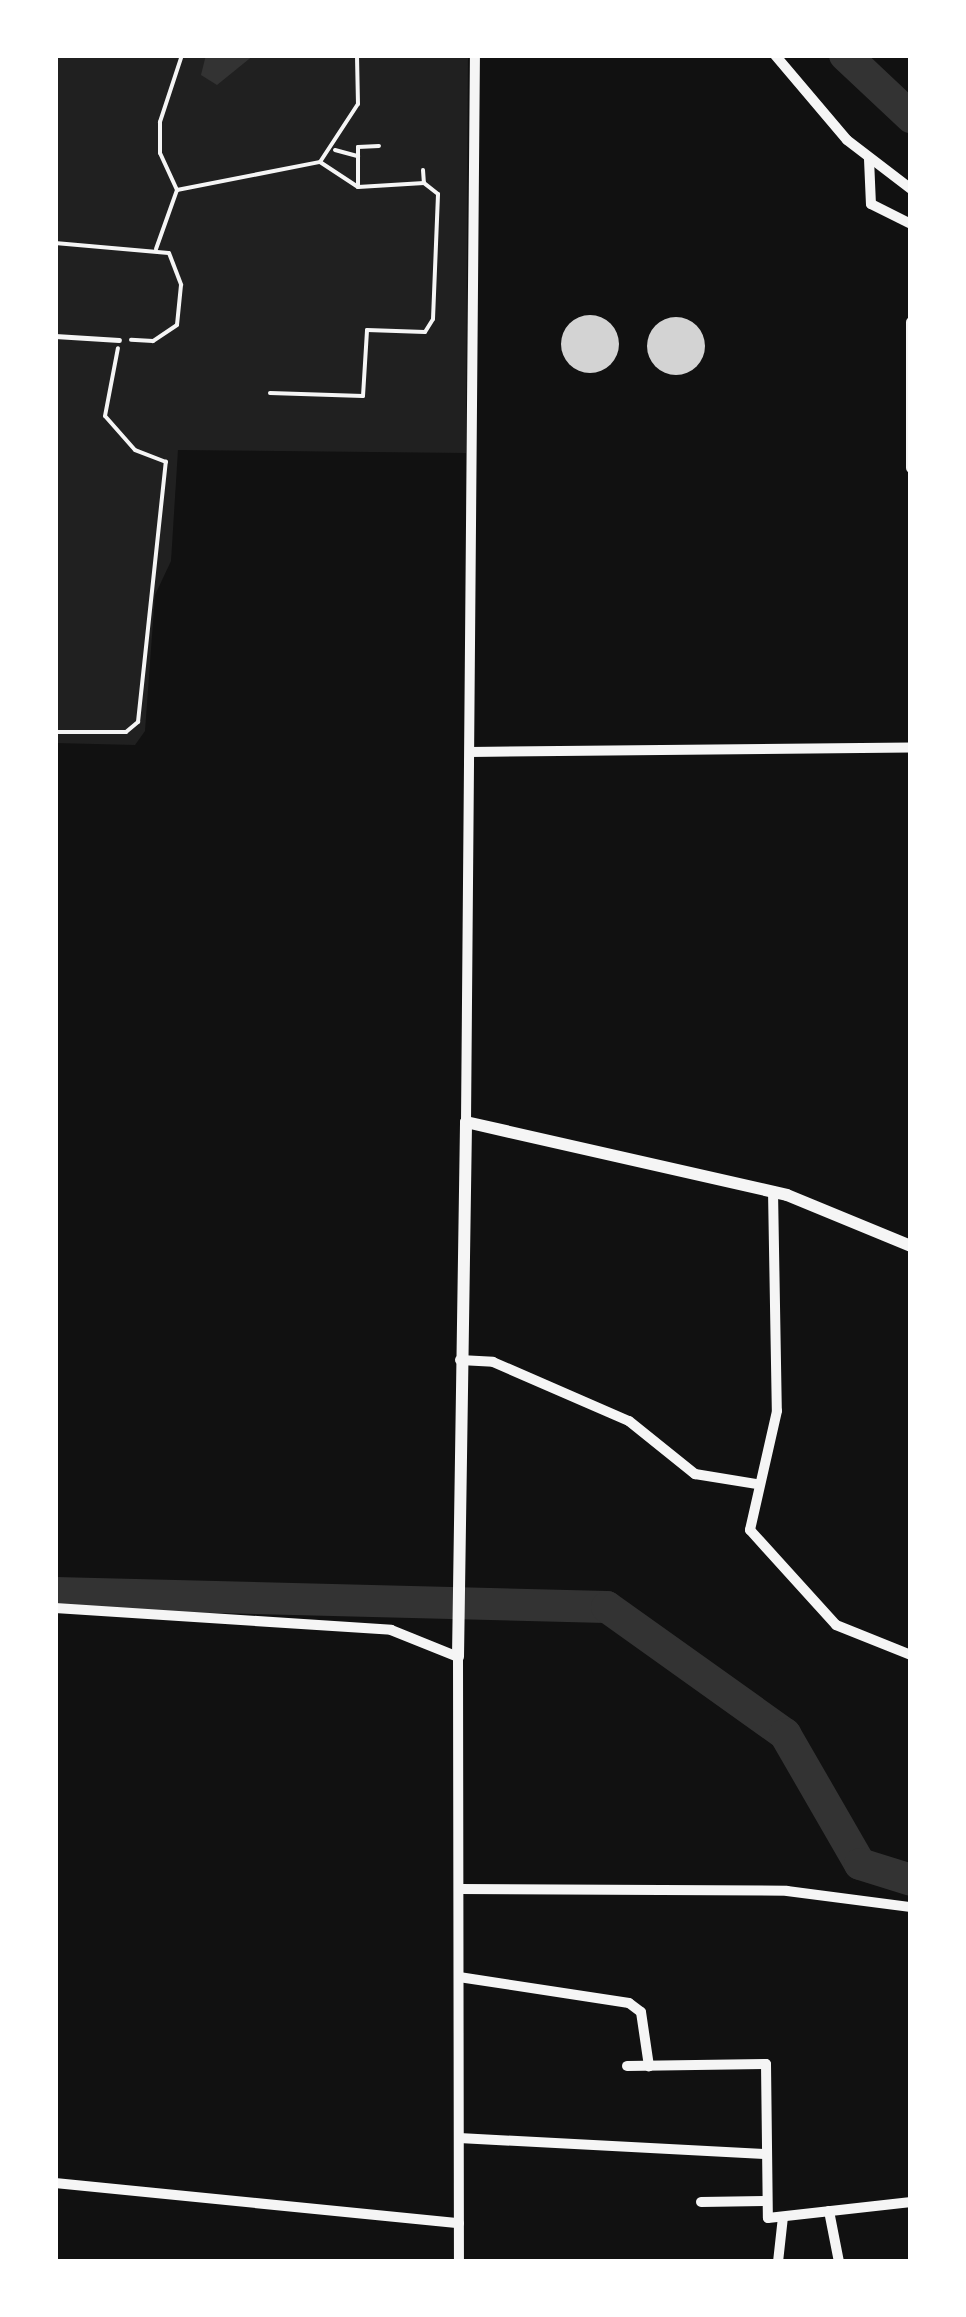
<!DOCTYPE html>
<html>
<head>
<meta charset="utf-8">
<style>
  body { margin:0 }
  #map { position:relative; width:966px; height:2317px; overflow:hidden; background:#111; font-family:"Times New Roman",serif }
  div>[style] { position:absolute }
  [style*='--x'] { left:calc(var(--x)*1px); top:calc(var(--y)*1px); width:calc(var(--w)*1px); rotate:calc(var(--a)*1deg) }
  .green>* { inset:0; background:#202020 }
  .water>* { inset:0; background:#333 }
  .river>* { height:32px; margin:-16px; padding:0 16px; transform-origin:16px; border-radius:16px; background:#333 }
  .building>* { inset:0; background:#d3d3d3 }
  .round { border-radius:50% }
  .path>* { height:4px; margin:-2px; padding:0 2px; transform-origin:2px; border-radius:2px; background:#f5f5f5 }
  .service>* { height:5px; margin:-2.5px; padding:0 2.5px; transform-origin:2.5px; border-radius:2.5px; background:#f5f5f5 }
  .minor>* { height:10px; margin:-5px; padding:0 5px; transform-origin:5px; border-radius:5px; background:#f5f5f5 }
  .tertiary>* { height:12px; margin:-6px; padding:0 6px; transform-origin:6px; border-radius:6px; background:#f5f5f5 }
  span { translate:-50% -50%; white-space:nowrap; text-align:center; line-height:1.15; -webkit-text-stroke:8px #fff; paint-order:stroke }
  .frame { position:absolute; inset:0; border:58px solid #fff; pointer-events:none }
</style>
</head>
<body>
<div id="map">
  <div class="green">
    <i style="clip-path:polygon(55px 55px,468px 55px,466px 453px,178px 450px,171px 561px,155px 595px,145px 731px,135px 745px,55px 743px)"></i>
  </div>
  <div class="water">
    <i style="clip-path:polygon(206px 55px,254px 55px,217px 85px,201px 75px)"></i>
  </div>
  <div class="river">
    <i style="--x:845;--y:55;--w:91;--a:43.2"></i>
    <i style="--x:55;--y:1593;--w:552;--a:1.45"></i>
    <i style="--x:607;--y:1607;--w:219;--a:35.5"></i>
    <i style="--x:785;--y:1734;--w:150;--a:60"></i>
    <i style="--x:860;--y:1864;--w:53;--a:17.4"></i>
  </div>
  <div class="building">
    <i class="round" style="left:561px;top:315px;width:58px;height:58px"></i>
    <i class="round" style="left:647px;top:317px;width:58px;height:58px"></i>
  </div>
  <div class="path">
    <i style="--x:182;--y:55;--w:71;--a:108.2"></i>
    <i style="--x:160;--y:122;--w:31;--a:90"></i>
    <i style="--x:160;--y:153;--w:41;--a:65.3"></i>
    <i style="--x:177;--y:190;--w:146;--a:-11.1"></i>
    <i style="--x:320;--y:162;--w:69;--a:-56.8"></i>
    <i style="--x:358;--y:104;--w:49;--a:-91.2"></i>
    <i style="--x:335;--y:150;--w:24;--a:15"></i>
    <i style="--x:423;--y:170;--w:13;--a:86"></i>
    <i style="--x:358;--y:187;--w:40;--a:-90"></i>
    <i style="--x:358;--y:147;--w:21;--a:-3"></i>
    <i style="--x:55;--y:243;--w:114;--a:5"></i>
    <i style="--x:169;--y:253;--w:34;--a:69"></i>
    <i style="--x:181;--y:285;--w:40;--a:95.7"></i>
    <i style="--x:177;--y:325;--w:29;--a:146"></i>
    <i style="--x:153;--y:341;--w:22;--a:-177"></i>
    <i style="--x:156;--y:249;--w:63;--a:-70.4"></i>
    <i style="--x:270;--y:393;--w:93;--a:1.8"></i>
    <i style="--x:363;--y:396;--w:66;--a:-86.5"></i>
    <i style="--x:367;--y:330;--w:58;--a:2"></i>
    <i style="--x:425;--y:332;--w:15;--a:-58"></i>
    <i style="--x:433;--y:319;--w:125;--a:-87.7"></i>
    <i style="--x:438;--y:194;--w:18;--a:-142"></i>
    <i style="--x:424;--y:183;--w:66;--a:176.5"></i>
    <i style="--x:358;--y:187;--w:45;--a:-146.7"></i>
    <i style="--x:55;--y:732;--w:71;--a:0"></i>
    <i style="--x:126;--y:732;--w:16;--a:-40"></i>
    <i style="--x:138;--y:722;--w:262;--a:-83.9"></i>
    <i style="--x:166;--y:462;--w:33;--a:-159"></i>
    <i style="--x:135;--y:450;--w:45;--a:-131.4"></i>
    <i style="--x:105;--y:416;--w:69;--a:-79.2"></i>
  </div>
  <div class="service">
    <i style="--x:55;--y:336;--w:64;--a:3.6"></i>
  </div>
  <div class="minor">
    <i style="--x:775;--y:55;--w:111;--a:49.7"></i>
    <i style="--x:847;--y:140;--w:81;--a:37.4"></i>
    <i style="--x:869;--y:159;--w:45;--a:87.5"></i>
    <i style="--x:871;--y:204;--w:45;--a:26.6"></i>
    <i style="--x:911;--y:322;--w:146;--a:90"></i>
    <i style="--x:470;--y:752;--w:441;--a:-0.6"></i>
    <i style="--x:466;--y:1122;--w:1067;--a:-89.52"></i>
    <i style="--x:773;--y:1191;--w:220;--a:89"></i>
    <i style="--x:777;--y:1411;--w:122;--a:102.8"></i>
    <i style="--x:750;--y:1530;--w:128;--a:47.8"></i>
    <i style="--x:836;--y:1625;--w:81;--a:21.8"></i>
    <i style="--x:460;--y:1360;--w:33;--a:3"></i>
    <i style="--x:493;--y:1362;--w:148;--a:23.5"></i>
    <i style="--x:629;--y:1421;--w:85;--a:38.8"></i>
    <i style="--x:695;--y:1474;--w:63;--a:9.2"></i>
    <i style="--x:55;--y:1608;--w:337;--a:3.7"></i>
    <i style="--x:391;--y:1630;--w:72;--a:21.9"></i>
    <i style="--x:458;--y:1657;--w:605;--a:89.91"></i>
    <i style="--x:459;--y:1889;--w:328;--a:0.3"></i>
    <i style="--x:787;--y:1891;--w:125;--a:7.4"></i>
    <i style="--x:459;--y:1977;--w:172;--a:8.7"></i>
    <i style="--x:629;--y:2003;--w:15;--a:37"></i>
    <i style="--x:641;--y:2012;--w:55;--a:81.6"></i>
    <i style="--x:627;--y:2066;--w:139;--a:-0.8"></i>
    <i style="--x:766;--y:2064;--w:154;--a:89.3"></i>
    <i style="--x:768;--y:2218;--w:144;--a:-6.4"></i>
    <i style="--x:459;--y:2138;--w:306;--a:3"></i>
    <i style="--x:55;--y:2183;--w:406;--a:5.7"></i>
    <i style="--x:701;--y:2202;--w:66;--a:-0.9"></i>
    <i style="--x:829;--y:2211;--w:52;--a:78.9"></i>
    <i style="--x:778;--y:2262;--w:45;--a:-83.7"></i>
  </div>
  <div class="tertiary">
    <i style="--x:458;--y:1657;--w:535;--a:-89.14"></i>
    <i style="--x:466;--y:1122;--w:329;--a:12.8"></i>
    <i style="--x:787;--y:1195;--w:134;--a:22.4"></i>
  </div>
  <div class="frame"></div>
</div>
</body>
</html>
